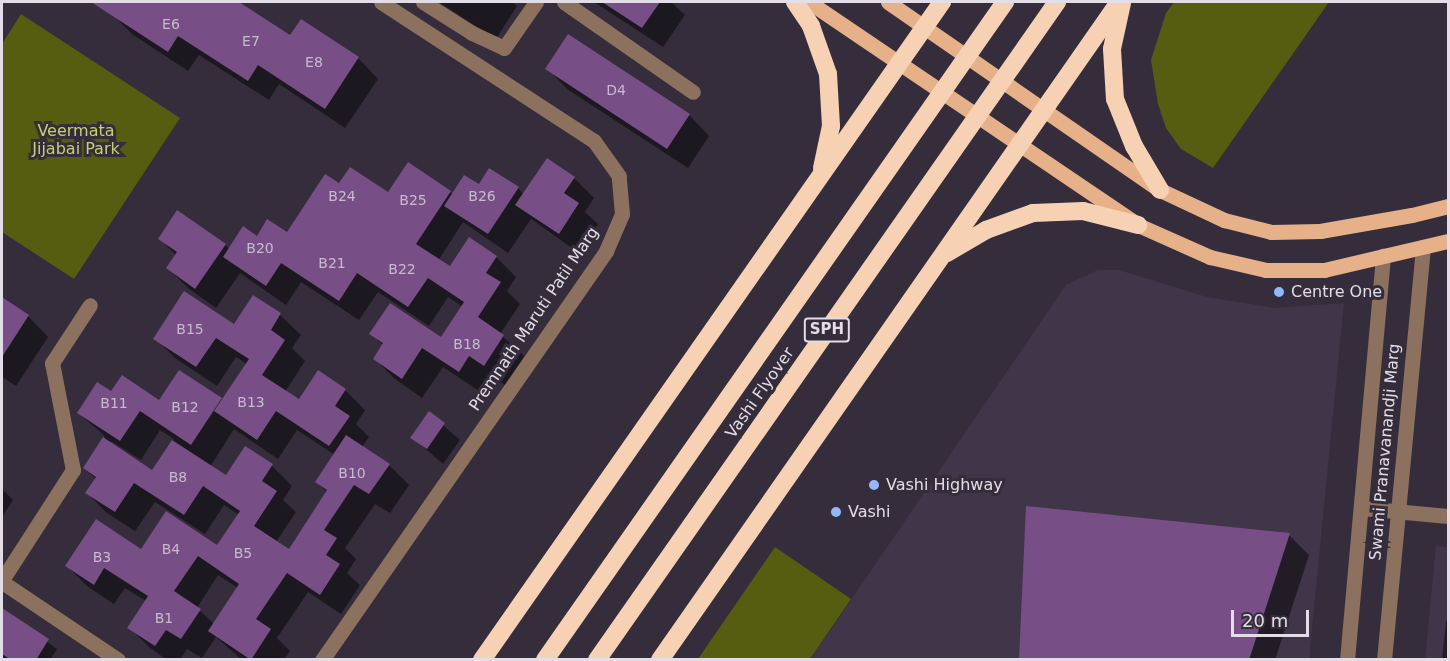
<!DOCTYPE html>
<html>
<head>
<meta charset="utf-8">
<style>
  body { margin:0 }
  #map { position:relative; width:1450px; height:661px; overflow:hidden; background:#352d3b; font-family:"DejaVu Sans",sans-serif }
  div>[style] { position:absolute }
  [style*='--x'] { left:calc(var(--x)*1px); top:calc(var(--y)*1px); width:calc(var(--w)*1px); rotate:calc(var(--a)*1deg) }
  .built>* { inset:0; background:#413549 }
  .green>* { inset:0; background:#545d10 }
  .shadow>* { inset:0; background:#0007 }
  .building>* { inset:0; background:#774f86 }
  .minor>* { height:15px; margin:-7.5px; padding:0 7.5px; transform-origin:7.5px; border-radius:7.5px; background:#8b715e }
  .major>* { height:15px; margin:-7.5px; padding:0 7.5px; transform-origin:7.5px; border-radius:7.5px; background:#e6b189 }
  .highway>* { height:18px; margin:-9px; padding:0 9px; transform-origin:9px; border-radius:9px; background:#f7d1b4 }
  .dots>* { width:16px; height:16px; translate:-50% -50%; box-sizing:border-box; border:3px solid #352d3b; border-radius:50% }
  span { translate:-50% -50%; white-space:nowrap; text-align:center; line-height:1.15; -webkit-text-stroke:6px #352d3b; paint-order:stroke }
  .number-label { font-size:14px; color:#c7bace }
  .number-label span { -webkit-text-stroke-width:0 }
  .shield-label span { padding:2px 4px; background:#352d3b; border:2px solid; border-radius:4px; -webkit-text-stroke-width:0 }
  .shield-label { font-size:15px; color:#e2dde6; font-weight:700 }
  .park-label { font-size:16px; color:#c3d26d }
  .poi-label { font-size:16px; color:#e2dde6 }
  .left { translate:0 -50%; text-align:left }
  .street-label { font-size:16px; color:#e2dde6 }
  .frame { position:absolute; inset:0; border:3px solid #e2dde6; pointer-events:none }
  .scale { position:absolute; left:1231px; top:610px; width:78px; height:27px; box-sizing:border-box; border:3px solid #e2dde6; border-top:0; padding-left:8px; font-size:18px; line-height:21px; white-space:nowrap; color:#e2dde6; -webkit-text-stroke:4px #352d3b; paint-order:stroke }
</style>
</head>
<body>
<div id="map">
  <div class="built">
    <i style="clip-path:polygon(1098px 270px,1119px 270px,1207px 297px,1275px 308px,1344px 303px,1309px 659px,810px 660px,1066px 285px)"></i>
    <i style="clip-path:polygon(1436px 546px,1448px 547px,1448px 659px,1425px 659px)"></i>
  </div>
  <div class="green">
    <i style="clip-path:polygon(1174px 2px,1329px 2px,1213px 168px,1181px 149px,1166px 128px,1158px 104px,1151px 60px,1166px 13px)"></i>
    <i style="clip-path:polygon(21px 14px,180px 118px,74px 279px,2px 232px,2px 44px)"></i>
    <i style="clip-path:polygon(775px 547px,851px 599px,810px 659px,698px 659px)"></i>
  </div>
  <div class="shadow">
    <i style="clip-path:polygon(120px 2px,200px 2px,213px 10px,219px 2px,237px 2px,291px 37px,358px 58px,378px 79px,345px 128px,279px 84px,269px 100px,199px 55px,188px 71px,132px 34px,112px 14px)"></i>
    <i style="clip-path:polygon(439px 2px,512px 2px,517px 6px,496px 39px)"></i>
    <i style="clip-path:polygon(594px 2px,671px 2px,685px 15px,663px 47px)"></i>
    <i style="clip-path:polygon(547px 68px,689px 115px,709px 136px,688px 168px,567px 89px)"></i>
    <i style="clip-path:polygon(574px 178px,594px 198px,585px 212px,598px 224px,579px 253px,531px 219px,508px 253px,463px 222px,438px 261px,450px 269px,496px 257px,516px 277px,507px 291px,520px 304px,500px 334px,524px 356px,505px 385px,490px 375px,479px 391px,443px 367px,422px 398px,395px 379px,375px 359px,383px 345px,371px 333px,442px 339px,463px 307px,448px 297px,429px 326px,378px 292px,359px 320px,301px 282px,286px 305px,240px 273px,216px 308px,188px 288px,168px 268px,176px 255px,160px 239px,225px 245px,230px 249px,257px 238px,288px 234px,339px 185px,389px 194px,450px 192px,453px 195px,479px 186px,518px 188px,524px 195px)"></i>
    <i style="clip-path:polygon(evenodd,254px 297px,280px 315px,301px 335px,292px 348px,305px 361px,285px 392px,299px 401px,345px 390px,365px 410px,356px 424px,369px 437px,362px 447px,389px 465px,409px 485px,390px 513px,375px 504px,345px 548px,356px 559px,347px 573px,360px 585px,341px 614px,308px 592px,277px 638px,290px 651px,284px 660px,242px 660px,216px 637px,202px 658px,187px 649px,180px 660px,167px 660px,149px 647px,129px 627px,146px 601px,125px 588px,114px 604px,87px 586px,67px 566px,141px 551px,218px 547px,239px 515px,224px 505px,205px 534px,155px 502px,135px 531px,107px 513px,87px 493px,96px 479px,84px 468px,105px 436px,78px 413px,111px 393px,160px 402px,221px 399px,223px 401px,247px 364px,236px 357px,217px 386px,175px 358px,155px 338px,234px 326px,254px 297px,234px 429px,278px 459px,297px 430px,335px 455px,317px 482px,327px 492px,289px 551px,276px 542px,296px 512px,283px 500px,292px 486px,272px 466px,245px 448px,226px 477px,210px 467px,234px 429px,254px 297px,160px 430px,174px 439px,153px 472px,110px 443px,111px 441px,141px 460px,160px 430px,254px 297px,218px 575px,238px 588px,214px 624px,197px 608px,218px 575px)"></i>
    <i style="clip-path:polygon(2px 299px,28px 316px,48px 337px,16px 386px,2px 377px)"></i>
    <i style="clip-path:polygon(429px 413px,460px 440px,443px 464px,412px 437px)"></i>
    <i style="clip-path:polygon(2px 489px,13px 500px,2px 517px)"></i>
    <i style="clip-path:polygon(1289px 535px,1309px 555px,1275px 660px,1020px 660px)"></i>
    <i style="clip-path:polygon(2px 610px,57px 649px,50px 660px,2px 660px)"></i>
    <i style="clip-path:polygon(1448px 619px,1448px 660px,1442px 660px,1446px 621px)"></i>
  </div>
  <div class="building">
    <i style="clip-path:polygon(91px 2px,239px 2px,290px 35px,301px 19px,359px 57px,325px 109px,258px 65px,248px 81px,178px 36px,168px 52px)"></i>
    <i style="clip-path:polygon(602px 2px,660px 2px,642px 28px)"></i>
    <i style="clip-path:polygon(568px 34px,690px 114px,667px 149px,545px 69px)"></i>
    <i style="clip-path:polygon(547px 158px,575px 177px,564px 193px,579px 203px,559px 234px,515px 205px)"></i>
    <i style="clip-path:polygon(408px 162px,451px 191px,416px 244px,450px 266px,469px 237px,497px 256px,486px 273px,501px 282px,478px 317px,504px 335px,484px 366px,469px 356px,459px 372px,422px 348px,402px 379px,373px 359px,383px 343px,369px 334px,390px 303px,441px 337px,464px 302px,428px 278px,408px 307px,357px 273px,339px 301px,281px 263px,266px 286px,223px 257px,243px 226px,257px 236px,267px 219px,287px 232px,325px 174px,339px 183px,350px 167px,388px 192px)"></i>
    <i style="clip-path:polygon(489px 168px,519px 187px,488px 234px,444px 206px,464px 175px,479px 184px)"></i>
    <i style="clip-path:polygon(177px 210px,226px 244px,195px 289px,166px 268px,177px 252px,158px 239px)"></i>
    <i style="clip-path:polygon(184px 291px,234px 324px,253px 295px,281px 313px,271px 330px,285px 340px,262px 375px,299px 399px,318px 370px,346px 389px,335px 406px,350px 416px,329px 446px,276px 411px,257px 440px,214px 411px,249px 359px,216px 338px,196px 367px,153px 339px)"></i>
    <i style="clip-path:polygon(2px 297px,29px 315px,2px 357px)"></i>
    <i style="clip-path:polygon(179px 370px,222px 398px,191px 445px,140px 411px,120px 441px,77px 413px,97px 382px,111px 391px,122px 375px,159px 400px)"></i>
    <i style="clip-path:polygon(429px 411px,445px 423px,427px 449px,410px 438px)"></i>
    <i style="clip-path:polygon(346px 435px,390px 464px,369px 494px,354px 485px,324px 530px,337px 538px,326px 555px,340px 564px,320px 595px,287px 573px,256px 619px,271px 629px,251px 660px,208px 631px,239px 584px,198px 556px,174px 591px,201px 609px,181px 639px,166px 630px,155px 646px,127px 628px,148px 596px,104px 568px,94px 585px,65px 566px,96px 519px,141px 549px,166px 511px,217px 545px,240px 511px,203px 486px,184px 515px,134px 483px,115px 512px,85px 493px,96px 477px,83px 468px,103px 437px,152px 470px,172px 440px,226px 475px,245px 446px,273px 464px,262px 481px,277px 491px,254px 526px,289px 549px,327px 490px,315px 482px)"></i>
    <i style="clip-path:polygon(1026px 506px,1290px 533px,1249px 660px,1019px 660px)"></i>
    <i style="clip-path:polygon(2px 608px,49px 639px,36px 660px,11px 660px,2px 654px)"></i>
  </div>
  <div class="minor">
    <i style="--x:423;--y:2;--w:58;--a:32.3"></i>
    <i style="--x:472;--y:33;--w:35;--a:25"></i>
    <i style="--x:504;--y:48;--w:56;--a:-55.2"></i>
    <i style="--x:564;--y:2;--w:157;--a:34.9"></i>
    <i style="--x:1362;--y:508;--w:86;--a:5.3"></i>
    <i style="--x:2;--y:580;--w:131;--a:-57.2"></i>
    <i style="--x:73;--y:470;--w:109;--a:-101.1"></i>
    <i style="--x:52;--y:363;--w:69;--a:-56.8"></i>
    <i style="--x:2;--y:582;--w:140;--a:33.9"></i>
    <i style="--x:322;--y:660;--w:498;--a:-55.2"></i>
    <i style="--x:606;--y:251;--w:40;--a:-66.6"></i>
    <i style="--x:622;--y:214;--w:38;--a:-95"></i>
    <i style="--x:619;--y:176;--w:43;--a:-125.5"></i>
    <i style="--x:594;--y:141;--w:254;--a:-146.9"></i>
    <i style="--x:1347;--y:660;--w:406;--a:-84.9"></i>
    <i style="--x:1384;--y:660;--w:415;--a:-84.6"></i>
  </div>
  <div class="major">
    <i style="--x:809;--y:2;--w:397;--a:34.1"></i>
    <i style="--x:1138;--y:225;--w:79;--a:24"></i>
    <i style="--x:1210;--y:257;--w:57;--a:13.1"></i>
    <i style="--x:1266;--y:270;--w:58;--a:0"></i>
    <i style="--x:1324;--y:270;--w:127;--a:-13.2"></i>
    <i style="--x:888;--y:2;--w:331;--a:34.7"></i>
    <i style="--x:1160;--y:190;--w:71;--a:25.1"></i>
    <i style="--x:1224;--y:220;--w:49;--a:14.3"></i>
    <i style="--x:1271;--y:232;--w:49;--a:-1.2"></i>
    <i style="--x:1320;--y:231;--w:93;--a:-9.9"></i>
    <i style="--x:1412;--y:215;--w:37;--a:-14"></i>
  </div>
  <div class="highway">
    <i style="--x:795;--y:2;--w:29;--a:56"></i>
    <i style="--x:811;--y:26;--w:51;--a:70.5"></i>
    <i style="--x:828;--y:74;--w:52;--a:86.7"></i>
    <i style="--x:831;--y:126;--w:43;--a:102.1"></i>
    <i style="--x:1122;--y:3;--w:47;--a:102.3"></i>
    <i style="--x:1112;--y:49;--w:50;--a:86.6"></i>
    <i style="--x:1115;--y:99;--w:51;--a:68"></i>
    <i style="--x:1134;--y:146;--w:51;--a:59.4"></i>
    <i style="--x:947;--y:253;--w:45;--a:-30.5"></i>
    <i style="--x:986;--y:230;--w:50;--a:-19.9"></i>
    <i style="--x:1033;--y:213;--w:50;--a:-2.3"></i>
    <i style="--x:1083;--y:211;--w:57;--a:14.3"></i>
    <i style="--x:482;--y:660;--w:803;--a:-55.04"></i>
    <i style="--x:545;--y:660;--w:803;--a:-55.04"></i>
    <i style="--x:597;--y:660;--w:803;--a:-55.04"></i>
    <i style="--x:660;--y:660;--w:802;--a:-55.1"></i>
  </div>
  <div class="dots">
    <i style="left:1279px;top:292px;background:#93b7fd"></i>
    <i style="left:874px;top:485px;background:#93b7fd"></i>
    <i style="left:836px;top:512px;background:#93b7fd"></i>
  </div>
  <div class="number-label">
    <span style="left:171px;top:24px">E6</span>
    <span style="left:251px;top:41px">E7</span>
    <span style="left:314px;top:62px">E8</span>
    <span style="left:616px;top:90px">D4</span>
    <span style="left:342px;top:196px">B24</span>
    <span style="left:482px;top:196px">B26</span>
    <span style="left:413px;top:200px">B25</span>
    <span style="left:260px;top:248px">B20</span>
    <span style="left:332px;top:263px">B21</span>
    <span style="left:402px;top:269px">B22</span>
    <span style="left:190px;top:329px">B15</span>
    <span style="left:467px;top:344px">B18</span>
    <span style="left:251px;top:402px">B13</span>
    <span style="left:114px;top:403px">B11</span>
    <span style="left:185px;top:407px">B12</span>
    <span style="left:352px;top:473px">B10</span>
    <span style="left:178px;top:477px">B8</span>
    <span style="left:171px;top:549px">B4</span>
    <span style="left:243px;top:553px">B5</span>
    <span style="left:102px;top:557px">B3</span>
    <span style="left:164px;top:618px">B1</span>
  </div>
  <div class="shield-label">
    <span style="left:827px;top:330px">SPH</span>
  </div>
  <div class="park-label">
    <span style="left:76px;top:140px">Veermata<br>Jijabai Park</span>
  </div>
  <div class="poi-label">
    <span class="left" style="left:1291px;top:292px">Centre One</span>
    <span class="left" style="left:886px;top:485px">Vashi Highway</span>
    <span class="left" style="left:848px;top:512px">Vashi</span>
  </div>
  <div class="street-label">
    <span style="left:534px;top:319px;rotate:-56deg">Premnath Maruti Patil Marg</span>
    <span style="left:760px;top:393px;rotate:-55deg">Vashi Flyover</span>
    <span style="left:1385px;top:452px;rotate:-85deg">Swami Pranavanandji Marg</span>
  </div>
  <div class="frame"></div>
  <div class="scale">20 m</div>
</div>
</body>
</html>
